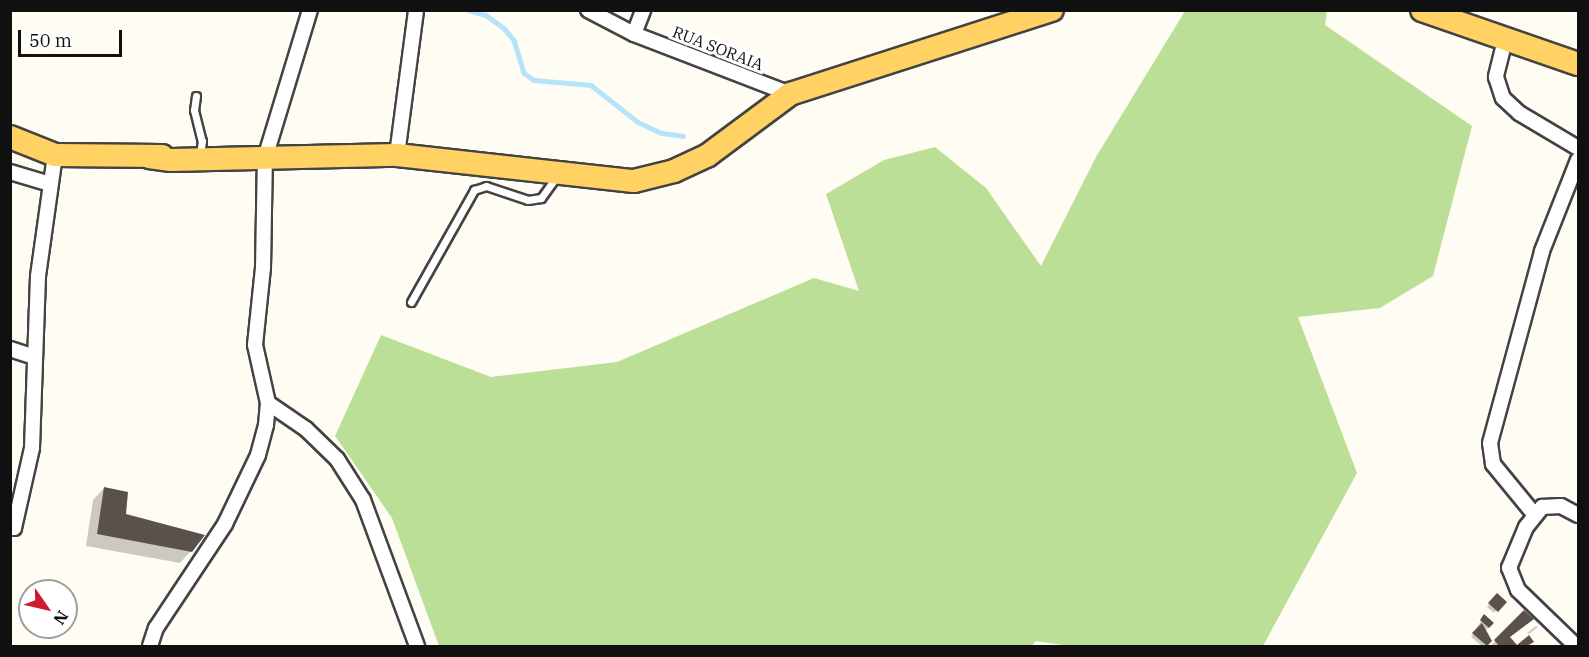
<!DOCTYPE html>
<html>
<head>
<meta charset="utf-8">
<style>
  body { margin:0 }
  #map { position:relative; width:1589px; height:657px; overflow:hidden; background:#fffcf3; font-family:"IBM Plex Serif",serif }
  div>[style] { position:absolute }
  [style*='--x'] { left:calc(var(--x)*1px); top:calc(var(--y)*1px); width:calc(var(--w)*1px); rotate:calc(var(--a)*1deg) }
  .forest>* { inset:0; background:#bbdf97 }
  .shadow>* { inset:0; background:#0003 }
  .stream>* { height:4.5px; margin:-2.25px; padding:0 2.25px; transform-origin:2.25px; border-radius:2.25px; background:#b4e3fa }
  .building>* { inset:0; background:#5a504c }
  .roads { filter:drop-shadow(2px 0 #434343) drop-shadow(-2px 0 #434343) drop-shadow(0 2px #434343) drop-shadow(0 -2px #434343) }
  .service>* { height:7px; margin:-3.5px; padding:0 3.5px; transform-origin:3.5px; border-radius:3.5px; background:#fff }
  .minor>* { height:14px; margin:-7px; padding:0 7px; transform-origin:7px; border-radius:7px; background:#fff }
  .primary>* { height:22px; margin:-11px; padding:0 11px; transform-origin:11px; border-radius:11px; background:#ffd263 }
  span { translate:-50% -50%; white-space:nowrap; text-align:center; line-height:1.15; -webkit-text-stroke:6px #fff; paint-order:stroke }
  .street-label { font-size:16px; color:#101010 }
  .frame { position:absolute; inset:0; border:12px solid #101010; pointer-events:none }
  .north { position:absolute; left:18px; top:579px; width:60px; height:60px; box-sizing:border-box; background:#fff; border:2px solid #9f9f9f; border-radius:50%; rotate:124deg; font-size:16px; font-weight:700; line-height:24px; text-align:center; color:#101010 }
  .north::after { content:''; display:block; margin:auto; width:21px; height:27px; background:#cc1d2d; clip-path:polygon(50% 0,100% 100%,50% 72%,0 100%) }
  .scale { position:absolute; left:18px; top:30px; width:104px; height:27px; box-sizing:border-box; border:3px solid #101010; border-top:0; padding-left:8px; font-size:18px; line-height:21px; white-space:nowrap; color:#101010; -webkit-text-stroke:4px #fff; paint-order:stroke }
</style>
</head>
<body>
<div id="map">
  <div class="forest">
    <i style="clip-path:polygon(1185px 11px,1327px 11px,1325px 25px,1472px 126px,1433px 276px,1380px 308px,1298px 317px,1357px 473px,1263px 646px,1068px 646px,1036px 641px,1032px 646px,439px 646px,392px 518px,335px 436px,381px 335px,491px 377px,617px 362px,814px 278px,859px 291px,826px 194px,884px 160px,935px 147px,986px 188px,1041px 266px,1096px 157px)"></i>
  </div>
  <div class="shadow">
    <i style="clip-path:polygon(104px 488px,124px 516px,191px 551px,180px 563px,86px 546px,93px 500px)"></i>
    <i style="clip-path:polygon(1497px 595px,1504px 602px,1494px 613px,1487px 607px)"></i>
    <i style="clip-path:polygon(1484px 616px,1492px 623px,1483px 634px,1490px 641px,1482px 646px,1471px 637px)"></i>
    <i style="clip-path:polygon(1513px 625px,1509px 638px,1516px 646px,1490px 646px)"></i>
    <i style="clip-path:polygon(1536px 626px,1538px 627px,1529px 634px,1527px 633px)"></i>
  </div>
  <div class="stream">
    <i style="--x:468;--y:10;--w:19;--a:16"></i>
    <i style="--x:486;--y:15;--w:22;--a:36"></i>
    <i style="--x:504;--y:28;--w:16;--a:50"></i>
    <i style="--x:514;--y:40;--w:34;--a:73"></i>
    <i style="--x:524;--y:73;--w:12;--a:35"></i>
    <i style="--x:534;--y:80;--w:57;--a:5"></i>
    <i style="--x:591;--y:85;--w:60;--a:38.2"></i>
    <i style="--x:638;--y:122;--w:26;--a:25"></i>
    <i style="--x:662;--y:133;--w:21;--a:8"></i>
  </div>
  <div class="building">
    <i style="clip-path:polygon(104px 487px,128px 492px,126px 514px,205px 535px,192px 552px,97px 534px)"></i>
    <i style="clip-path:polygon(1497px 593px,1507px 602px,1498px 612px,1488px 603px)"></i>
    <i style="clip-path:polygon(1524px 610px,1534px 619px,1510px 637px,1517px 645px,1529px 635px,1534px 642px,1527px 646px,1499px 646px,1494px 640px)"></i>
    <i style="clip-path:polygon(1484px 614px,1494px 623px,1489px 628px,1480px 620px)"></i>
    <i style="clip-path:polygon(1482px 623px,1492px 641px,1487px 646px,1472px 633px)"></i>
  </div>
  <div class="roads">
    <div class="service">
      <i style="--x:196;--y:96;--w:14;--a:98"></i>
      <i style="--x:194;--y:110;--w:32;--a:76"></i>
      <i style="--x:202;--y:141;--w:13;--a:99"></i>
      <i style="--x:411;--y:302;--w:129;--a:-60.6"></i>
      <i style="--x:474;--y:190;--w:13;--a:-18"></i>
      <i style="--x:486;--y:186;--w:44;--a:18.4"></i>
      <i style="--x:528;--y:200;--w:13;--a:-9"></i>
      <i style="--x:541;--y:198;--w:29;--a:-54"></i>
    </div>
    <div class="minor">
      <i style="--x:588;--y:10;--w:52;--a:27.6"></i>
      <i style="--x:634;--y:34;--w:167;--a:21"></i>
      <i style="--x:634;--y:34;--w:26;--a:-69"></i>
      <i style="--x:1505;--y:40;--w:38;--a:104"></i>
      <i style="--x:1496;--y:77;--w:22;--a:72"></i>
      <i style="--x:1503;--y:98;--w:22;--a:43"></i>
      <i style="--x:1519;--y:113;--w:69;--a:30.7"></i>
      <i style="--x:397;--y:155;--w:146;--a:-82.5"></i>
      <i style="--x:10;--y:172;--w:42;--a:16.7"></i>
      <i style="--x:10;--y:349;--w:25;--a:18"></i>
      <i style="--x:268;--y:403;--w:46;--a:34.4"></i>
      <i style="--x:306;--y:429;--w:43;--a:44.1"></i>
      <i style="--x:337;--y:459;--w:49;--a:57.6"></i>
      <i style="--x:363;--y:500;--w:156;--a:69.7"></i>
      <i style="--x:1534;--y:514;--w:65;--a:-129.4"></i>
      <i style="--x:1493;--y:464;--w:21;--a:-98"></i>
      <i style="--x:1490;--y:443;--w:199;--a:-74.8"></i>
      <i style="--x:1542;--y:251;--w:98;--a:-68.4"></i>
      <i style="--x:10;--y:528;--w:4;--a:0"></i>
      <i style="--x:14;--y:528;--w:82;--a:-77.3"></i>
      <i style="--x:32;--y:448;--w:172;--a:-88"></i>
      <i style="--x:38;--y:276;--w:122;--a:-82"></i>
      <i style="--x:150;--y:646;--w:19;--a:-72"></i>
      <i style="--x:156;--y:628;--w:125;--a:-56.4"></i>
      <i style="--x:225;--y:524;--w:76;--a:-64.4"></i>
      <i style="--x:258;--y:455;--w:31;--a:-75"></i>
      <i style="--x:266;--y:425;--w:22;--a:-85"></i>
      <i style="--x:268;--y:403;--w:59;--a:-102.6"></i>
      <i style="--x:255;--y:345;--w:77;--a:-84.1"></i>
      <i style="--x:263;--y:268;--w:110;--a:-89"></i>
      <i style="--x:265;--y:158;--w:155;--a:-73.1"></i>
      <i style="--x:1576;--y:646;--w:81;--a:-136"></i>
      <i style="--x:1518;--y:590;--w:24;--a:-112"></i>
      <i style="--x:1509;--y:568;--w:44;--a:-67.5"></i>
      <i style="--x:1526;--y:527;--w:26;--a:-51"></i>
      <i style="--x:1542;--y:507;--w:19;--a:-3"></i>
      <i style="--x:1561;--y:506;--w:19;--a:28"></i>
    </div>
    <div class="primary">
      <i style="--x:1422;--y:10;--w:165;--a:19.1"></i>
      <i style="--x:10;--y:137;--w:48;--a:21.8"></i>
      <i style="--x:55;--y:155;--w:107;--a:0.5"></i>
      <i style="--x:149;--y:157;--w:22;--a:8"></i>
      <i style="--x:171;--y:160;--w:226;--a:-1.3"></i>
      <i style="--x:397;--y:155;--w:238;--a:6.3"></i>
      <i style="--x:634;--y:181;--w:41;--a:-14"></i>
      <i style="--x:674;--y:171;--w:38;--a:-25"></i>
      <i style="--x:708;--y:155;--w:102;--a:-36.6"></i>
      <i style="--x:790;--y:94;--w:275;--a:-17.8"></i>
    </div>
  </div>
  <div class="street-label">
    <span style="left:718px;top:48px;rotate:21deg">RUA SORAIA</span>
  </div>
  <div class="frame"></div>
  <div class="north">N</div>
  <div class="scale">50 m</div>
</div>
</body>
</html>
